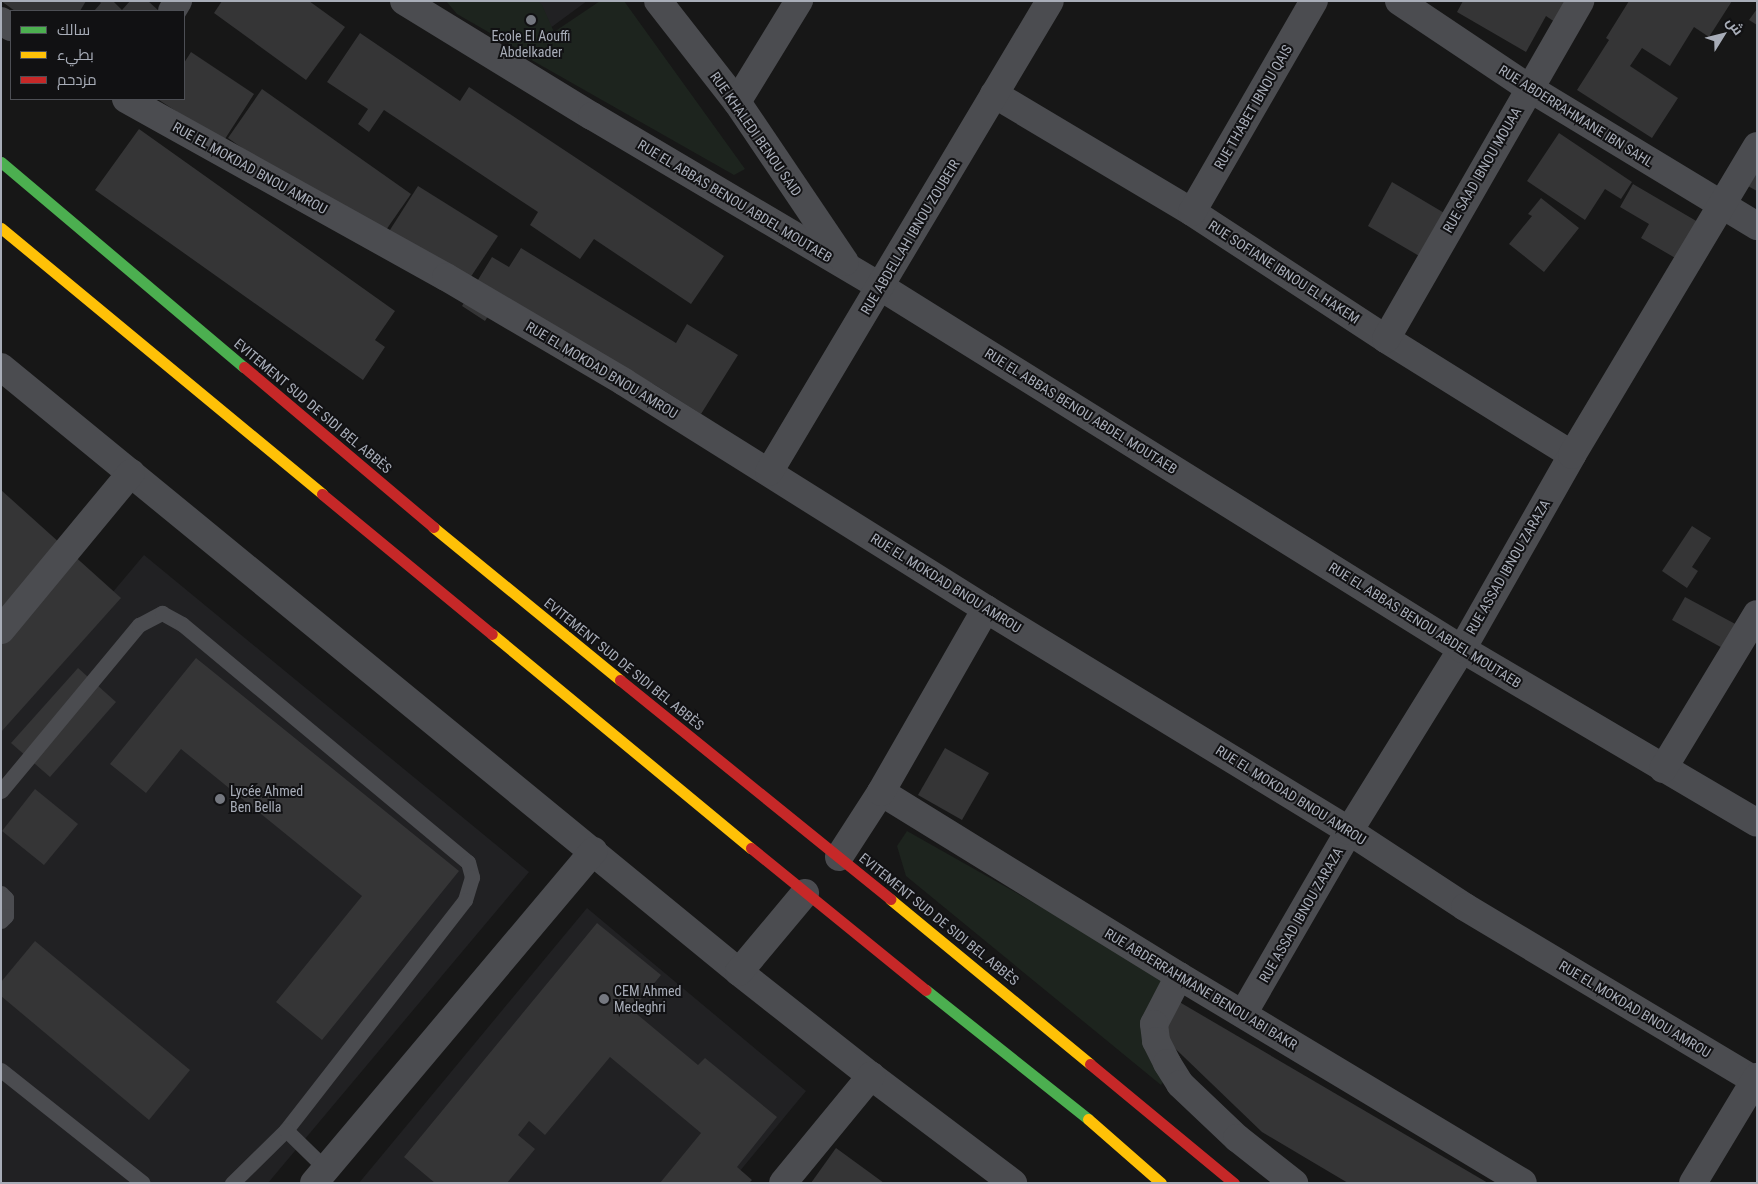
<!DOCTYPE html>
<html>
<head>
<meta charset="utf-8">
<style>
  body { margin:0 }
  #map { position:relative; width:1758px; height:1184px; overflow:hidden; background:#171717; font-family:"Roboto Condensed",Cairo,sans-serif }
  div>[style] { position:absolute }
  [style*='--x'] { left:calc(var(--x)*1px); top:calc(var(--y)*1px); width:calc(var(--w)*1px); rotate:calc(var(--a)*1deg) }
  .built>* { inset:0; background:#212123 }
  .green>* { inset:0; background:#1d241e }
  .building>* { inset:0; background:#353536 }
  .lane>* { height:15px; margin:-7.5px; padding:0 7.5px; transform-origin:7.5px; border-radius:7.5px; background:#4b4c50 }
  .street>* { height:28px; margin:-14px; padding:0 14px; transform-origin:14px; border-radius:14px; background:#4b4c50 }
  .fast>* { height:11px; margin:-5.5px; padding:0 5.5px; transform-origin:5.5px; border-radius:5.5px; background:#4caf50 }
  .slow>* { height:11px; margin:-5.5px; padding:0 5.5px; transform-origin:5.5px; border-radius:5.5px; background:#ffc107 }
  .jam>* { height:11px; margin:-5.5px; padding:0 5.5px; transform-origin:5.5px; border-radius:5.5px; background:#c62828 }
  .dots>* { width:14px; height:14px; translate:-50% -50%; box-sizing:border-box; border:2px solid #111113; border-radius:50% }
  span { translate:-50% -50%; white-space:nowrap; text-align:center; line-height:1.15; -webkit-text-stroke:4px #111113; paint-order:stroke }
  .poi-label { font-size:14px; color:#a8adb8 }
  .left { translate:0 -50%; text-align:left }
  .street-label { font-size:14px; color:#a8adb8 }
  .frame { position:absolute; inset:0; border:2px solid #a8adb8; pointer-events:none }
  .legend { position:absolute; left:10px; top:10px; width:175px; height:90px; box-sizing:border-box; background:#111113; border:1px solid #4d4f55; margin:0; padding:6px 9px; list-style:none; font-size:15px; color:#a8adb8 }
  .legend li { display:flex; align-items:center; gap:10px; height:25px }
  .legend b { width:25px; border:1px solid #4d4f55 }
  .north { position:absolute; left:1698px; top:10px; width:50px; height:50px; -webkit-text-stroke:4px #111113; paint-order:stroke; rotate:54deg; font-size:14px; font-weight:700; line-height:20px; text-align:center; color:#a8adb8 }
  .north::after { content:''; display:block; margin:auto; width:18px; height:22px; background:#a8adb8; clip-path:polygon(50% 0,100% 100%,50% 72%,0 100%) }
</style>
</head>
<body>
<div id="map">
  <div class="built">
    <i style="clip-path:polygon(466px 1px,587px 1px,534px 40px)"></i>
    <i style="clip-path:polygon(144px 555px,529px 872px,268px 1183px,1px 1183px,1px 725px)"></i>
    <i style="clip-path:polygon(587px 908px,806px 1091px,730px 1183px,359px 1183px)"></i>
  </div>
  <div class="green">
    <i style="clip-path:polygon(446px 1px,538px 1px,542px 5px,554px 32px,600px 1px,624px 1px,745px 169px,734px 175px,521px 54px,523px 52px,457px 14px)"></i>
    <i style="clip-path:polygon(907px 831px,1172px 981px,1171px 1072px,1161px 1085px,906px 876px,897px 846px)"></i>
  </div>
  <div class="building">
    <i style="clip-path:polygon(1px 1px,86px 1px,80px 11px,15px 11px)"></i>
    <i style="clip-path:polygon(99px 1px,113px 1px,122px 10px,130px 1px,148px 1px,159px 11px,94px 11px,101px 3px)"></i>
    <i style="clip-path:polygon(222px 1px,309px 1px,345px 27px,306px 80px,214px 13px)"></i>
    <i style="clip-path:polygon(1463px 1px,1567px 1px,1555px 22px,1546px 16px,1526px 52px,1457px 12px)"></i>
    <i style="clip-path:polygon(1629px 1px,1732px 1px,1709px 37px,1694px 27px,1670px 66px,1642px 48px,1630px 66px,1678px 98px,1652px 138px,1577px 90px,1609px 40px,1606px 38px)"></i>
    <i style="clip-path:polygon(1757px 9px,1757px 25px,1749px 20px)"></i>
    <i style="clip-path:polygon(360px 33px,460px 101px,469px 87px,724px 256px,691px 304px,594px 239px,580px 259px,530px 225px,538px 212px,384px 110px,369px 132px,358px 124px,368px 109px,327px 82px)"></i>
    <i style="clip-path:polygon(191px 52px,254px 94px,223px 142px,159px 100px,184px 99px,184px 63px)"></i>
    <i style="clip-path:polygon(262px 89px,411px 194px,377px 243px,228px 138px)"></i>
    <i style="clip-path:polygon(139px 129px,395px 311px,375px 340px,385px 347px,363px 380px,95px 190px)"></i>
    <i style="clip-path:polygon(1559px 133px,1632px 182px,1621px 199px,1605px 189px,1585px 220px,1527px 181px)"></i>
    <i style="clip-path:polygon(1757px 167px,1757px 191px,1746px 185px)"></i>
    <i style="clip-path:polygon(1392px 182px,1451px 217px,1426px 260px,1368px 226px)"></i>
    <i style="clip-path:polygon(1633px 184px,1698px 222px,1677px 259px,1641px 238px,1649px 224px,1620px 207px)"></i>
    <i style="clip-path:polygon(418px 186px,498px 236px,466px 284px,388px 233px)"></i>
    <i style="clip-path:polygon(1541px 198px,1579px 228px,1544px 272px,1509px 244px,1532px 216px,1528px 214px)"></i>
    <i style="clip-path:polygon(521px 248px,676px 343px,687px 324px,738px 355px,701px 414px,655px 385px,497px 302px,485px 321px,462px 306px,492px 257px,509px 267px)"></i>
    <i style="clip-path:polygon(1px 490px,121px 598px,1px 732px)"></i>
    <i style="clip-path:polygon(1692px 526px,1711px 538px,1692px 567px,1698px 571px,1687px 588px,1662px 571px)"></i>
    <i style="clip-path:polygon(1685px 597px,1739px 626px,1726px 650px,1672px 620px)"></i>
    <i style="clip-path:polygon(196px 658px,459px 871px,322px 1040px,276px 1002px,362px 896px,181px 749px,146px 793px,110px 764px)"></i>
    <i style="clip-path:polygon(78px 668px,116px 702px,50px 777px,11px 743px)"></i>
    <i style="clip-path:polygon(945px 748px,989px 773px,962px 820px,918px 795px)"></i>
    <i style="clip-path:polygon(35px 789px,78px 824px,44px 865px,2px 831px)"></i>
    <i style="clip-path:polygon(597px 923px,661px 975px,632px 1010px,698px 1065px,705px 1058px,777px 1117px,737px 1167px,752px 1180px,749px 1183px,660px 1183px,701px 1133px,610px 1057px,545px 1135px,529px 1121px,518px 1135px,535px 1149px,507px 1183px,435px 1183px,404px 1157px)"></i>
    <i style="clip-path:polygon(35px 941px,190px 1070px,149px 1120px,1px 996px,1px 982px)"></i>
    <i style="clip-path:polygon(1176px 1000px,1488px 1183px,1348px 1183px,1262px 1132px,1158px 1032px)"></i>
    <i style="clip-path:polygon(836px 1148px,884px 1183px,811px 1183px)"></i>
  </div>
  <div class="lane">
    <i style="--x:1;--y:791;--w:216;--a:-50.3"></i>
    <i style="--x:139;--y:625;--w:26;--a:-28"></i>
    <i style="--x:162;--y:613;--w:23;--a:29"></i>
    <i style="--x:182;--y:624;--w:372;--a:39.8"></i>
    <i style="--x:468;--y:862;--w:16;--a:75"></i>
    <i style="--x:472;--y:877;--w:24;--a:107"></i>
    <i style="--x:465;--y:900;--w:291;--a:127.9"></i>
    <i style="--x:286;--y:1130;--w:76;--a:135.5"></i>
    <i style="--x:1;--y:893;--w:7;--a:45"></i>
    <i style="--x:6;--y:898;--w:18;--a:90"></i>
    <i style="--x:6;--y:916;--w:7;--a:135"></i>
    <i style="--x:1;--y:1070;--w:181;--a:38.5"></i>
    <i style="--x:286;--y:1130;--w:56;--a:44.3"></i>
  </div>
  <div class="street">
    <i style="--x:404;--y:1;--w:220;--a:31.5"></i>
    <i style="--x:592;--y:116;--w:336;--a:30.6"></i>
    <i style="--x:881;--y:287;--w:685;--a:31.93"></i>
    <i style="--x:1462;--y:649;--w:342;--a:30.5"></i>
    <i style="--x:658;--y:1;--w:128;--a:52"></i>
    <i style="--x:737;--y:102;--w:193;--a:56"></i>
    <i style="--x:1399;--y:1;--w:156;--a:33.8"></i>
    <i style="--x:1529;--y:88;--w:267;--a:31.2"></i>
    <i style="--x:172;--y:11;--w:12;--a:-59"></i>
    <i style="--x:1;--y:21;--w:12;--a:31"></i>
    <i style="--x:994;--y:94;--w:230;--a:30.8"></i>
    <i style="--x:1192;--y:212;--w:232;--a:33.2"></i>
    <i style="--x:1386;--y:339;--w:219;--a:31.9"></i>
    <i style="--x:126;--y:99;--w:366;--a:29.1"></i>
    <i style="--x:446;--y:277;--w:207;--a:30.5"></i>
    <i style="--x:624;--y:382;--w:427;--a:32.1"></i>
    <i style="--x:986;--y:609;--w:426;--a:31.4"></i>
    <i style="--x:1349;--y:831;--w:139;--a:33.2"></i>
    <i style="--x:1465;--y:907;--w:340;--a:30.9"></i>
    <i style="--x:737;--y:102;--w:119;--a:-58.5"></i>
    <i style="--x:1192;--y:212;--w:244;--a:-60"></i>
    <i style="--x:1386;--y:339;--w:390;--a:-60.1"></i>
    <i style="--x:1;--y:367;--w:954;--a:39.34"></i>
    <i style="--x:739;--y:972;--w:168;--a:38.2"></i>
    <i style="--x:871;--y:1076;--w:178;--a:37"></i>
    <i style="--x:769;--y:472;--w:548;--a:-59.18"></i>
    <i style="--x:1;--y:630;--w:204;--a:-50.4"></i>
    <i style="--x:1663;--y:769;--w:181;--a:-58.8"></i>
    <i style="--x:881;--y:792;--w:350;--a:31.7"></i>
    <i style="--x:1179;--y:976;--w:401;--a:31"></i>
    <i style="--x:839;--y:857;--w:77;--a:-57.1"></i>
    <i style="--x:881;--y:792;--w:211;--a:-60.2"></i>
    <i style="--x:739;--y:972;--w:103;--a:-50.1"></i>
    <i style="--x:1179;--y:976;--w:54;--a:117.5"></i>
    <i style="--x:1154;--y:1024;--w:17;--a:83"></i>
    <i style="--x:1156;--y:1041;--w:25;--a:63"></i>
    <i style="--x:1167;--y:1063;--w:25;--a:58"></i>
    <i style="--x:1180;--y:1084;--w:79;--a:43.5"></i>
    <i style="--x:1237;--y:1138;--w:73;--a:38.3"></i>
    <i style="--x:1243;--y:1014;--w:211;--a:-59.9"></i>
    <i style="--x:1349;--y:831;--w:214;--a:-58.2"></i>
    <i style="--x:1462;--y:649;--w:223;--a:-60.4"></i>
    <i style="--x:1572;--y:455;--w:360;--a:-59.1"></i>
    <i style="--x:314;--y:1183;--w:434;--a:-49.9"></i>
    <i style="--x:783;--y:1183;--w:139;--a:-50.6"></i>
    <i style="--x:1693;--y:1183;--w:124;--a:-58.9"></i>
  </div>
  <div class="fast">
    <i style="--x:1;--y:162;--w:318;--a:40.2"></i>
    <i style="--x:926;--y:990;--w:207;--a:38.5"></i>
  </div>
  <div class="slow">
    <i style="--x:1;--y:228;--w:417;--a:39.6"></i>
    <i style="--x:433;--y:527;--w:242;--a:39.3"></i>
    <i style="--x:492;--y:634;--w:336;--a:39.6"></i>
    <i style="--x:890;--y:899;--w:259;--a:39.5"></i>
    <i style="--x:1088;--y:1119;--w:97;--a:41.2"></i>
  </div>
  <div class="jam">
    <i style="--x:244;--y:367;--w:248;--a:40.2"></i>
    <i style="--x:322;--y:494;--w:220;--a:39.5"></i>
    <i style="--x:620;--y:680;--w:348;--a:39"></i>
    <i style="--x:751;--y:848;--w:225;--a:39.1"></i>
    <i style="--x:1090;--y:1064;--w:187;--a:39.6"></i>
  </div>
  <div class="dots">
    <i style="left:531px;top:20px;background:#757880"></i>
    <i style="left:220px;top:799px;background:#757880"></i>
    <i style="left:604px;top:999px;background:#757880"></i>
  </div>
  <div class="poi-label">
    <span style="left:531px;top:44px">Ecole El Aouffi<br>Abdelkader</span>
    <span class="left" style="left:230px;top:799px">Lycée Ahmed<br>Ben Bella</span>
    <span class="left" style="left:614px;top:999px">CEM Ahmed<br>Medeghri</span>
  </div>
  <div class="street-label">
    <span style="left:1253px;top:107px;rotate:-60deg">RUE THABET IBNOU QAIS</span>
    <span style="left:1576px;top:116px;rotate:32deg">RUE ABDERRAHMANE IBN SAHL</span>
    <span style="left:756px;top:134px;rotate:55deg">RUE KHALEDI BENOU SAID</span>
    <span style="left:250px;top:168px;rotate:29deg">RUE EL MOKDAD BNOU AMROU</span>
    <span style="left:1482px;top:170px;rotate:-60deg">RUE SAAD IBNOU MOUAA</span>
    <span style="left:735px;top:201px;rotate:31deg">RUE EL ABBAS BENOU ABDEL MOUTAEB</span>
    <span style="left:910px;top:237px;rotate:-59deg">RUE ABDELLAH IBNOU ZOUBEIR</span>
    <span style="left:1284px;top:272px;rotate:33deg">RUE SOFIANE IBNOU EL HAKEM</span>
    <span style="left:602px;top:370px;rotate:31deg">RUE EL MOKDAD BNOU AMROU</span>
    <span style="left:313px;top:406px;rotate:40deg">EVITEMENT SUD DE SIDI BEL ABBÈS</span>
    <span style="left:1081px;top:411px;rotate:32deg">RUE EL ABBAS BENOU ABDEL MOUTAEB</span>
    <span style="left:1508px;top:567px;rotate:-60deg">RUE ASSAD IBNOU ZARAZA</span>
    <span style="left:946px;top:583px;rotate:32deg">RUE EL MOKDAD BNOU AMROU</span>
    <span style="left:1425px;top:625px;rotate:32deg">RUE EL ABBAS BENOU ABDEL MOUTAEB</span>
    <span style="left:624px;top:664px;rotate:39deg">EVITEMENT SUD DE SIDI BEL ABBÈS</span>
    <span style="left:1291px;top:795px;rotate:32deg">RUE EL MOKDAD BNOU AMROU</span>
    <span style="left:1301px;top:915px;rotate:-60deg">RUE ASSAD IBNOU ZARAZA</span>
    <span style="left:939px;top:919px;rotate:39deg">EVITEMENT SUD DE SIDI BEL ABBÈS</span>
    <span style="left:1201px;top:989px;rotate:31deg">RUE ABDERRAHMANE BENOU ABI BAKR</span>
    <span style="left:1635px;top:1009px;rotate:31deg">RUE EL MOKDAD BNOU AMROU</span>
  </div>
  <div class="frame"></div>
  <ul class="legend">
  <li><b style="height:6px;background:#4caf50"></b>سالك</li>
  <li><b style="height:6px;background:#ffc107"></b>بطيء</li>
  <li><b style="height:6px;background:#c62828"></b>مزدحم</li>
  </ul>
  <div class="north">ش</div>
</div>
</body>
</html>
